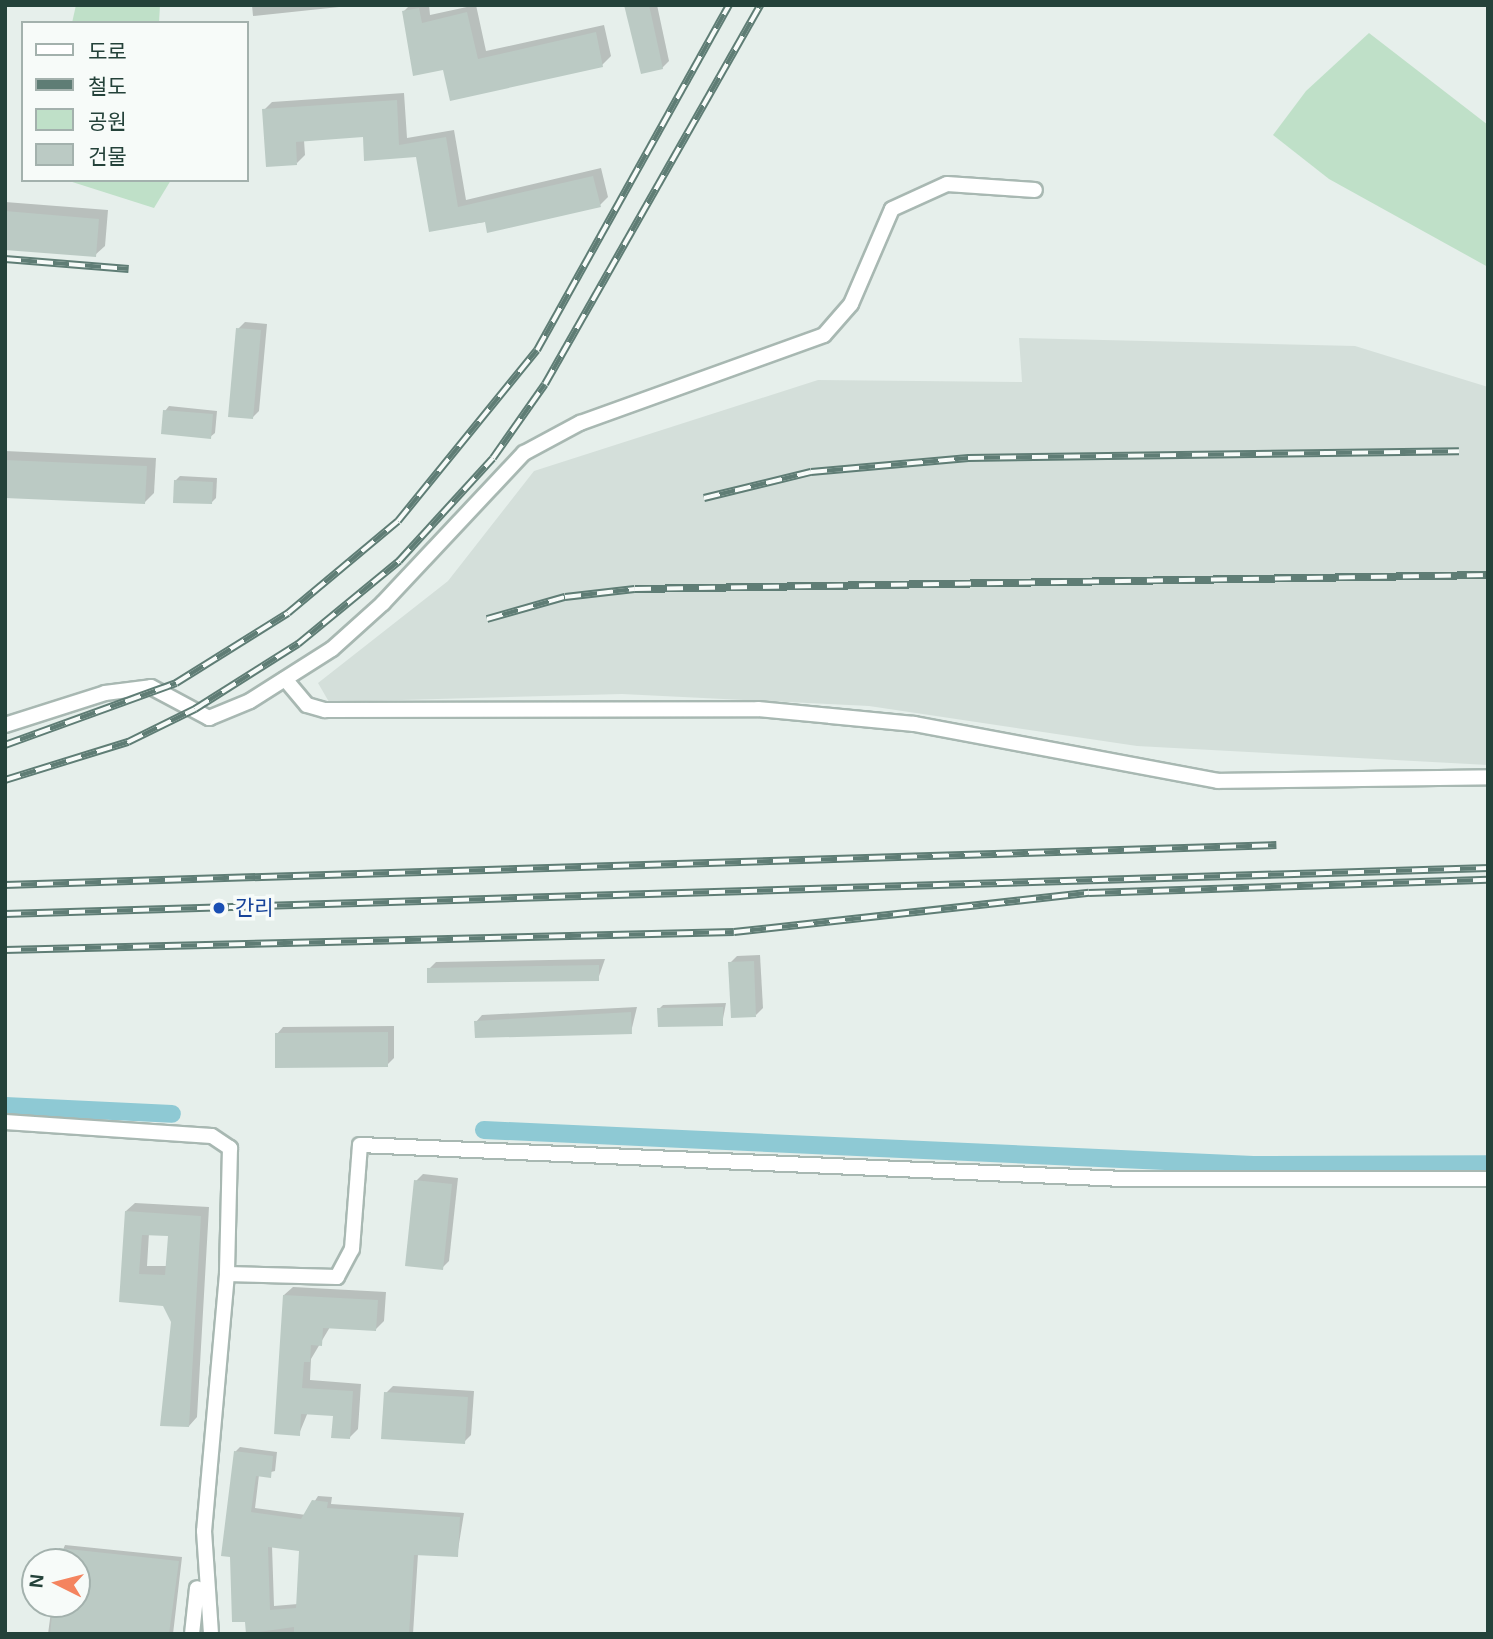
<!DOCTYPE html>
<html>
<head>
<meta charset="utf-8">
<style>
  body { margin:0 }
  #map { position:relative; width:1493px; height:1639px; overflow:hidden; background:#e6efeb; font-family:Arial,"Noto Sans KR",sans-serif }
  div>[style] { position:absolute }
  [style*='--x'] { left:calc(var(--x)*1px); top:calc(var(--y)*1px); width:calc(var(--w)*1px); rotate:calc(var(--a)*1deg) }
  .built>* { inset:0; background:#d4dfda }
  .green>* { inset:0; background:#bfe0c8 }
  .shadow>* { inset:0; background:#0003 }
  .canal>* { height:18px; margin:-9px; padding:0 9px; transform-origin:9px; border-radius:9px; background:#8ec9d4 }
  .building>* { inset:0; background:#bbcac4 }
  .roads { filter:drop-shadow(2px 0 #a8b8b2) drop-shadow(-2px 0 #a8b8b2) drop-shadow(0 2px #a8b8b2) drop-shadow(0 -2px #a8b8b2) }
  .street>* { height:14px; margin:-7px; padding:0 7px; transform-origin:7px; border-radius:7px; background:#fff }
  .rail>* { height:8px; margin-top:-4px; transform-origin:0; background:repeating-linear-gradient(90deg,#f7fbf9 0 16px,#5f7d75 0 32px); box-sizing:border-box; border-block:2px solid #5f7d75 }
  .dots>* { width:19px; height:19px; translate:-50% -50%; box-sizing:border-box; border:4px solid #f7fbf9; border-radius:50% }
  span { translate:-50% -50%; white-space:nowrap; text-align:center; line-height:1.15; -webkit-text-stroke:7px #f7fbf9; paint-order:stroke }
  .transit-label { font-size:21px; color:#164399 }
  .left { translate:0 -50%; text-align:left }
  .frame { position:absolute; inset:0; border:7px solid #24423a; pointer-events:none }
  .legend { position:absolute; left:21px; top:21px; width:228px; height:161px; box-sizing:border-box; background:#f7fbf9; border:2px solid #a3b1ad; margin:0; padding:9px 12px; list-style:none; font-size:21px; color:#24423a }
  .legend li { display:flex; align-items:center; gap:14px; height:35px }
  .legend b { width:35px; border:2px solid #a3b1ad }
  .north { position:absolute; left:21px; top:1548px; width:70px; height:70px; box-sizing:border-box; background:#f7fbf9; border:2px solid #a3b1ad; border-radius:50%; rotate:276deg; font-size:19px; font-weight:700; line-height:28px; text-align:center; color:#24423a }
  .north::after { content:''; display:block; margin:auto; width:24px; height:32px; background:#f4845f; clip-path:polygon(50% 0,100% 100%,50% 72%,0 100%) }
</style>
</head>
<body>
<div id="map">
  <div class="built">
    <i style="clip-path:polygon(1019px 338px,1355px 346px,1488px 387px,1488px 765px,1137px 746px,869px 706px,622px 694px,329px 702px,318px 683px,448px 581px,534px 471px,818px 380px,1022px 382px)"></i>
  </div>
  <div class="green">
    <i style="clip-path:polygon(76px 5px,160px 5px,159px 23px,72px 23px)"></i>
    <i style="clip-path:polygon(1369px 33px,1488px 125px,1488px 267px,1329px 179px,1273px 135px,1306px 91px)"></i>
    <i style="clip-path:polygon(66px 180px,171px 180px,154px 208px)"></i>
  </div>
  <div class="shadow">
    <i style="clip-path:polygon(252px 5px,358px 5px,253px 16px)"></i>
    <i style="clip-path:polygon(410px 5px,429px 5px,430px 15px,476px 5px,486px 51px,604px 25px,611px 56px,602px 65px,445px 68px,404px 11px)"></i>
    <i style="clip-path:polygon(626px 5px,657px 5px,669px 61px,662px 68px)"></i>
    <i style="clip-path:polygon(404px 93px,407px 138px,454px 130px,466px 200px,601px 168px,608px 197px,600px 205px,430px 230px,417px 155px,365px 135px,304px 140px,305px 155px,297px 163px,264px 110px,272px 102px)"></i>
    <i style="clip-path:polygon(5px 202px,108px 210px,105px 246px,95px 255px,5px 248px)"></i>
    <i style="clip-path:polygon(245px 322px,267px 324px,259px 411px,252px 418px,238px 329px)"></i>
    <i style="clip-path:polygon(169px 406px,217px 411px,215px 433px,210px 437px,165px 411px)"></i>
    <i style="clip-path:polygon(5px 451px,156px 458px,154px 493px,145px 502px,5px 494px)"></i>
    <i style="clip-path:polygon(180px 476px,217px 478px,216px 498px,212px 502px,175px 481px)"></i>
    <i style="clip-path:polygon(760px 955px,763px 1008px,756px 1015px,730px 963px,737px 956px)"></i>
    <i style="clip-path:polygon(605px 959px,598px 979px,429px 969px,436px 962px)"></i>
    <i style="clip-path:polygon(726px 1003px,722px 1024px,659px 1009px,663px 1005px)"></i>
    <i style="clip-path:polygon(637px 1007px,631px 1032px,476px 1022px,482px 1015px)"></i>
    <i style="clip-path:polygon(394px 1026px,394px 1058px,387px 1065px,277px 1034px,283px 1027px)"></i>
    <i style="clip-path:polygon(423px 1174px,458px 1178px,449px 1261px,442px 1268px,416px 1181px)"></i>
    <i style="clip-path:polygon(evenodd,135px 1203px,209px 1207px,197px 1417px,189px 1426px,173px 1322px,164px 1304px,120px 1301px,126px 1211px,135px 1203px,149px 1233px,170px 1235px,168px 1266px,147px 1266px,149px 1233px)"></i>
    <i style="clip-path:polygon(293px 1287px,386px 1292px,384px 1321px,376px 1329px,330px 1327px,311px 1359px,310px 1380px,361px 1384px,358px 1429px,349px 1438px,335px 1414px,308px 1412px,299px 1434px,284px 1295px)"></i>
    <i style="clip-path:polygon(393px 1386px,474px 1391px,471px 1435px,464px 1442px,386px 1393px)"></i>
    <i style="clip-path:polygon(evenodd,240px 1447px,277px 1452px,275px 1471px,259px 1475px,255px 1508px,306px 1515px,318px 1496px,332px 1497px,331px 1504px,464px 1513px,457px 1556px,418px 1554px,413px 1634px,248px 1634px,235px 1452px,240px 1447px,272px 1546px,301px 1549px,298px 1604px,274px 1606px,272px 1546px)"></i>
    <i style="clip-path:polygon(65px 1545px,182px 1557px,173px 1634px,48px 1634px,52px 1604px,77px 1604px,77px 1562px,58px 1562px)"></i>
  </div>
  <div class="canal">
    <i style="--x:5;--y:1106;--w:167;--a:2.7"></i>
    <i style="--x:484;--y:1130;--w:770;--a:2.61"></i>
    <i style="--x:1253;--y:1165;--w:235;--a:-0.2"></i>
  </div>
  <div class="building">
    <i style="clip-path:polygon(624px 5px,649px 5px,663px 69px,641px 74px)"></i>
    <i style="clip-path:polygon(419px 8px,422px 23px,467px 12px,478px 59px,596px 32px,603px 67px,450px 101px,443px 70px,413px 76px,402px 11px)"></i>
    <i style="clip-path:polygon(397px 100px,399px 145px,446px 137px,458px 207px,593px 176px,601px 207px,487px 233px,485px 222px,429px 232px,416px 157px,364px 161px,363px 137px,296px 142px,297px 165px,266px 167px,262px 109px)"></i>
    <i style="clip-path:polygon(5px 211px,99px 219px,96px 257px,5px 250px)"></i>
    <i style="clip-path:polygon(236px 328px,261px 330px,253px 419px,228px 417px)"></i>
    <i style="clip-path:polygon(163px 410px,213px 414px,211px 439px,161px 434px)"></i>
    <i style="clip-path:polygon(5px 460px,147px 466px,145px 504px,5px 498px)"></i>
    <i style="clip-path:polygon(174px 480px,213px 482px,212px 504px,173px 503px)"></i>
    <i style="clip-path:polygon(754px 961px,756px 1017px,731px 1018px,728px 962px)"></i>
    <i style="clip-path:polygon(599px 965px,599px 981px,427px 983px,427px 968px)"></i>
    <i style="clip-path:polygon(723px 1007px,723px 1026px,658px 1027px,657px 1008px)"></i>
    <i style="clip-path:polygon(631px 1012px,632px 1034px,475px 1038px,474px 1021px)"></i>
    <i style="clip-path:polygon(388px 1032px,388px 1067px,275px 1068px,275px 1033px)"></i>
    <i style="clip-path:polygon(414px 1180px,452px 1184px,443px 1270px,405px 1266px)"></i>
    <i style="clip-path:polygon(evenodd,125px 1211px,201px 1216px,189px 1427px,160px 1426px,171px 1322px,163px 1306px,119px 1302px,125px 1211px,142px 1235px,168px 1236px,165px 1275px,139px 1274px,142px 1235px)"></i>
    <i style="clip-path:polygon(283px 1295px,378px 1300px,376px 1331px,323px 1328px,322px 1346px,311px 1345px,310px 1362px,304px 1362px,302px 1388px,353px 1391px,350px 1439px,331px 1438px,333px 1416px,301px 1414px,300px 1436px,274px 1434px)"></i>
    <i style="clip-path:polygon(384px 1392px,468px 1397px,465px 1444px,381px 1439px)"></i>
    <i style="clip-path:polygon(evenodd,234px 1451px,273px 1456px,271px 1478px,256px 1476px,251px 1512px,301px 1519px,312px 1500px,328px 1502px,327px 1508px,460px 1517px,458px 1557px,414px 1555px,409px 1634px,294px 1634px,294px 1627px,246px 1634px,245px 1622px,232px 1622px,230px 1557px,221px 1556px,234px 1451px,268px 1547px,299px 1551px,296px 1608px,270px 1610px,268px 1547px)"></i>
    <i style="clip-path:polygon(59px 1548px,179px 1561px,169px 1634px,50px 1634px,53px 1604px,77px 1604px,77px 1562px,57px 1562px)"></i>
  </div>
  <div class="roads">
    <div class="street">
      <i style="--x:285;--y:679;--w:34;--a:50"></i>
      <i style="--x:307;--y:705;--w:19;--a:16"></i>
      <i style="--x:325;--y:710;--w:433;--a:-0.1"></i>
      <i style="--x:758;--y:709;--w:157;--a:5.5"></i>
      <i style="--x:914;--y:724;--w:309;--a:10.6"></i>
      <i style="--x:1218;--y:781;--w:270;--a:-0.8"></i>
      <i style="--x:5;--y:725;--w:105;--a:-17.7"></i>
      <i style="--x:105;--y:693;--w:46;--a:-7.4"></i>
      <i style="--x:151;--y:687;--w:66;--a:28.1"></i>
      <i style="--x:209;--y:718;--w:44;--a:-22.5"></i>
      <i style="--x:250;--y:701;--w:97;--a:-32.4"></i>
      <i style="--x:332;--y:649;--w:69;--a:-42"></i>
      <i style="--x:383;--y:603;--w:206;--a:-46.8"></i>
      <i style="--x:524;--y:453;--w:64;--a:-28.2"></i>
      <i style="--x:580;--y:423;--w:259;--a:-19.8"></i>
      <i style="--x:824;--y:335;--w:41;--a:-48.9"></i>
      <i style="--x:851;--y:304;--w:103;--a:-66.7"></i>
      <i style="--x:892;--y:209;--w:60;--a:-24.4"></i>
      <i style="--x:947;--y:184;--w:88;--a:3.9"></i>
      <i style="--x:5;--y:1122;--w:207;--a:3.9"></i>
      <i style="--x:212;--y:1136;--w:22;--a:34"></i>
      <i style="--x:230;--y:1148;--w:126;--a:91.4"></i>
      <i style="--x:227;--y:1274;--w:258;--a:95.1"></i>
      <i style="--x:204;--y:1531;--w:103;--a:86.1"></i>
      <i style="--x:227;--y:1274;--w:110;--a:1.6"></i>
      <i style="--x:337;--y:1277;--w:32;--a:-62"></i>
      <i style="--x:352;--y:1249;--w:104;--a:-85.6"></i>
      <i style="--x:360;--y:1145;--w:764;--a:2.55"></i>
      <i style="--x:1123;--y:1179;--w:365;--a:0"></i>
      <i style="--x:192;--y:1634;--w:46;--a:-83.8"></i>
    </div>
  </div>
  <div class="rail">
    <i style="--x:5;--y:259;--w:124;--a:4.6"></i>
    <i style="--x:704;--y:498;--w:110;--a:-13.7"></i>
    <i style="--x:811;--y:472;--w:158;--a:-5.1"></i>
    <i style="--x:968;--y:458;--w:491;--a:-0.8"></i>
    <i style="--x:487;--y:619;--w:81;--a:-15.8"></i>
    <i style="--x:565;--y:597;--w:70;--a:-6.5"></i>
    <i style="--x:635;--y:589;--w:853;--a:-0.94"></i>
    <i style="--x:5;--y:745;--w:182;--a:-19.9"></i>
    <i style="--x:176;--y:683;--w:132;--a:-32"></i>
    <i style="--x:288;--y:613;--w:143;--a:-39.9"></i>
    <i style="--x:398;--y:521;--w:220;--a:-50.9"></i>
    <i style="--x:537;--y:350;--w:395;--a:-60.9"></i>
    <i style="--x:5;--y:780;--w:129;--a:-17.2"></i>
    <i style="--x:128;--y:742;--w:75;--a:-26.2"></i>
    <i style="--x:195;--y:709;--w:122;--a:-32.3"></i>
    <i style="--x:298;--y:644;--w:131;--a:-39.4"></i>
    <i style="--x:399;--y:561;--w:139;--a:-47.6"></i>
    <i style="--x:493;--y:458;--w:90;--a:-54.9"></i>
    <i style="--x:545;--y:384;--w:436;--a:-60.4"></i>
    <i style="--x:5;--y:885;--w:1272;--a:-1.8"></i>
    <i style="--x:5;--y:914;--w:1484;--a:-1.78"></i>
    <i style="--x:5;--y:950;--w:729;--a:-1.41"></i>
    <i style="--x:734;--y:932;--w:357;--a:-6.3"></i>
    <i style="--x:1089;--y:893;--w:399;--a:-1.9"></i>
  </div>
  <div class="dots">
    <i style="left:219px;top:908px;background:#1a4fb4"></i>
  </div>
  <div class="transit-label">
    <span class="left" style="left:235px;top:908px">간리</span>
  </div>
  <div class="frame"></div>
  <ul class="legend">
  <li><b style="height:9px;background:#fff"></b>도로</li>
  <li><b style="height:9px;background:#5f7d75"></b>철도</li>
  <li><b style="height:19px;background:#bfe0c8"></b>공원</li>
  <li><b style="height:19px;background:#bbcac4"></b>건물</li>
  </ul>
  <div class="north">N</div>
</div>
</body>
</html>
